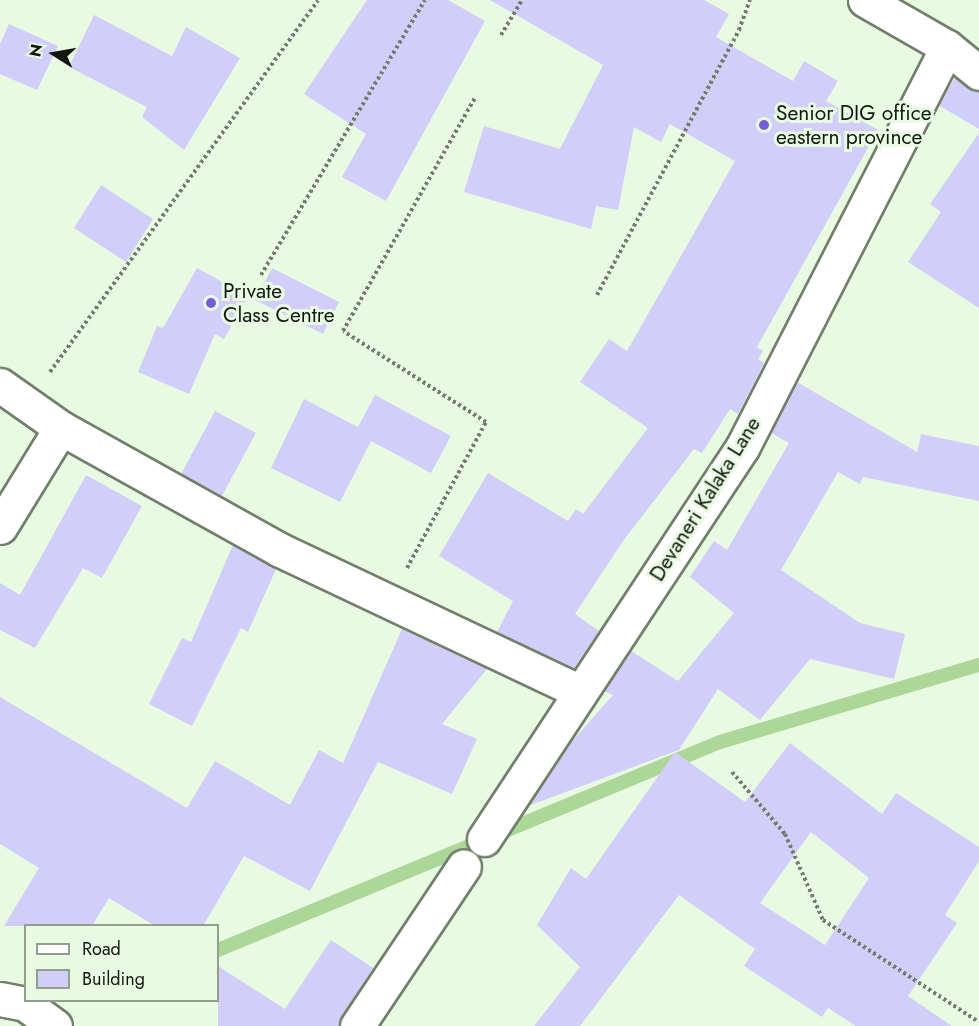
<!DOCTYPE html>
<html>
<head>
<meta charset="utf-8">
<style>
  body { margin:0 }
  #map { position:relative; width:979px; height:1026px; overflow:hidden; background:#e9fae2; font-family:Jost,sans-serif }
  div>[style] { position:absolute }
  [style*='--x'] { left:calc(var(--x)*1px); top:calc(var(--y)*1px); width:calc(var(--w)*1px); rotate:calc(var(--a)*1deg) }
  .stream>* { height:14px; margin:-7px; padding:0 7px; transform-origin:7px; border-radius:7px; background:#acd798 }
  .building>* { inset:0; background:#d1cef9 }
  .path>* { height:4px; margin-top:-2px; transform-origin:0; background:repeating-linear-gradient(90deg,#737d6e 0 3px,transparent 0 6px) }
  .roads { filter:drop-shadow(2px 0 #717f6b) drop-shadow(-2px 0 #717f6b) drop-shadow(0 2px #717f6b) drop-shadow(0 -2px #717f6b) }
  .minor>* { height:33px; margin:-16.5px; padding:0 16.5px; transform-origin:16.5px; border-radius:16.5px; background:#fff }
  .major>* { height:33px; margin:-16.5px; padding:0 16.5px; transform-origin:16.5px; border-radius:16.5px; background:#fff }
  .dots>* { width:16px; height:16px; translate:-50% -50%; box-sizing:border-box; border:3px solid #e9fae2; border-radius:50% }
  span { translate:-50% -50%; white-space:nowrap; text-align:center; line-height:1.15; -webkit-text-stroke:6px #e9fae2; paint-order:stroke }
  .poi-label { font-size:21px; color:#11160e }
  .left { translate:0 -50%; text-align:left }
  .street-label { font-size:21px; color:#11160e }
  .legend { position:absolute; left:24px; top:924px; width:195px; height:78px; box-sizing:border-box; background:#e9fae2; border:2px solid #939f8d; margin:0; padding:8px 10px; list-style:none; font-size:18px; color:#11160e }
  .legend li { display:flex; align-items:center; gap:12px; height:30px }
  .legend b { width:30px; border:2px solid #939f8d }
  .north { position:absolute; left:24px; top:24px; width:60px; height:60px; -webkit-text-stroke:4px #e9fae2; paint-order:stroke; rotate:281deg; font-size:16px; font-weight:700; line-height:24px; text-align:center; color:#11160e }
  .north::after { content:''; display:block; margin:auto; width:21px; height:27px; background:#11160e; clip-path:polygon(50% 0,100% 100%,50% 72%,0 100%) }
</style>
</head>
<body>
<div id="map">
  <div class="stream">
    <i style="--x:218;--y:950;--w:543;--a:-22.51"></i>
    <i style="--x:720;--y:742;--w:270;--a:-16.6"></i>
  </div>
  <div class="building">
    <i style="clip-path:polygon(367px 0,448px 0,485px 21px,386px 201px,342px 177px,366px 134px,304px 94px)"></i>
    <i style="clip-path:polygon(490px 0,704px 0,729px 14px,716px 37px,793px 81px,804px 61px,838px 81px,826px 101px,878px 130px,757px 347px,763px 351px,758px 359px,764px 363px,738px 414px,730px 409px,702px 453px,694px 449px,623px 541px,575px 614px,599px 631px,574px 668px,497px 632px,513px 601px,439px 556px,488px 473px,568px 521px,576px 509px,583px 514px,648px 428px,580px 382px,609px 339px,627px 351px,735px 161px,670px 124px,661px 142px,634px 127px,618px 210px,596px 206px,591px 229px,464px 192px,484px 126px,560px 149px,603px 65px)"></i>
    <i style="clip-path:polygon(94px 15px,172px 56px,186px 27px,240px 58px,184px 150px,142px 117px,147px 107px,69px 67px)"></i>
    <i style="clip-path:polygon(9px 24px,58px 46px,37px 90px,0 74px,0 44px)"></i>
    <i style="clip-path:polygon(955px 78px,979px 92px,979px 129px,938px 105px)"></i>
    <i style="clip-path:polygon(979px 133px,979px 308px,908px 262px,941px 212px,930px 204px)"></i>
    <i style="clip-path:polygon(101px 185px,153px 219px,126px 262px,74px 228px)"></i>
    <i style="clip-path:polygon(197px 268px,248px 296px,224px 339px,215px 334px,189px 394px,138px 372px,157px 326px,163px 328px)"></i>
    <i style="clip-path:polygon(272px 268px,339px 302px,323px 334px,255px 300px)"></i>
    <i style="clip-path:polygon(797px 382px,917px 452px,921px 434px,979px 446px,979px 501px,863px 477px,860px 484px,838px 472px,781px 570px,860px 623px,905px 634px,894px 679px,810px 659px,760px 720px,718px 689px,679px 750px,528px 806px,567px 747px,613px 695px,604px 691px,631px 651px,678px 681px,734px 613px,690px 577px,714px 541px,727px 550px,789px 443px,771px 433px)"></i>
    <i style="clip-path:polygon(375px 395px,451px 436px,431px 473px,371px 441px,340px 502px,271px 468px,304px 399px,358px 427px)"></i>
    <i style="clip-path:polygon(215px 411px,256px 433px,222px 496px,181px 474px)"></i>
    <i style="clip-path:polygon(86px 475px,142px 506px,102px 578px,83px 568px,35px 648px,0 630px,0 583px,20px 595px)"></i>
    <i style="clip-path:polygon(233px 545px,276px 569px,248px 632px,241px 628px,192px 726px,149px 704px,182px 638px,191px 642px)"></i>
    <i style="clip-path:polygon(402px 629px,487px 669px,442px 724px,477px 739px,452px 794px,378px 762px,310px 891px,244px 856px,203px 926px,155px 926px,109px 898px,92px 926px,4px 926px,39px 868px,0 844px,0 697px,187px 808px,215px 761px,290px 805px,319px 750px,343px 763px)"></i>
    <i style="clip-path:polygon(evenodd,790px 743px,882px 814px,896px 793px,979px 847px,979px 861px,945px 915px,957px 923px,908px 996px,952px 1026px,856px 1026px,828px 1008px,822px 1017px,744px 966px,755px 949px,679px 895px,580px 1026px,534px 1026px,580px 967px,537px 925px,571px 868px,586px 879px,675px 752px,745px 802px,790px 743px,811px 832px,869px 878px,825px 945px,760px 903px,811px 832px)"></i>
    <i style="clip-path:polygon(331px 940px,373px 968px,338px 1026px,218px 1026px,218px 966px,285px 1009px)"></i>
  </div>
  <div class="path">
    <i style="--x:501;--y:35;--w:41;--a:-59"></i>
    <i style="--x:261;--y:275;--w:320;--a:-59.2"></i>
    <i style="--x:597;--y:295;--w:301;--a:-61.8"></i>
    <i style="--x:739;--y:30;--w:32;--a:-70"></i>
    <i style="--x:50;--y:372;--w:458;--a:-54.2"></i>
    <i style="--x:407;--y:568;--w:166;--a:-61.6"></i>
    <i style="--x:486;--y:422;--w:169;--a:-147.5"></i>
    <i style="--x:343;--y:331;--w:268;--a:-60.5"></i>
    <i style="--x:732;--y:772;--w:82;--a:49.5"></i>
    <i style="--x:785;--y:834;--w:94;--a:66.2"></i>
    <i style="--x:823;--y:920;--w:186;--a:33.2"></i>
  </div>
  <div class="roads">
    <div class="minor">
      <i style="--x:0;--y:385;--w:75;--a:35.2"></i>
      <i style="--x:61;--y:428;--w:251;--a:29.1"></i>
      <i style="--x:280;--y:550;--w:332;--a:25.3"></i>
      <i style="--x:0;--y:527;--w:116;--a:-58.4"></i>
      <i style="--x:484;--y:839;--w:468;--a:-56.6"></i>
      <i style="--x:742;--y:448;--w:450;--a:-62.9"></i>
      <i style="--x:0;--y:999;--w:25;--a:11"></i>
      <i style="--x:25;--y:1004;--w:37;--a:36"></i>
      <i style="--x:357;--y:1026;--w:192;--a:-56.2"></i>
    </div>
    <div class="major">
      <i style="--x:865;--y:0;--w:95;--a:29.8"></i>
      <i style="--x:947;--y:47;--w:41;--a:39.1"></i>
    </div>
  </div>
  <div class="dots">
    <i style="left:764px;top:125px;background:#765dd8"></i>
    <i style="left:211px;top:303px;background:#765dd8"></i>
  </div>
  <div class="poi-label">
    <span class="left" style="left:776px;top:125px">Senior DIG office<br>eastern province</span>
    <span class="left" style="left:223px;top:303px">Private<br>Class Centre</span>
  </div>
  <div class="street-label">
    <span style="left:705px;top:499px;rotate:-58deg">Devaneri Kalaka Lane</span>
  </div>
  <ul class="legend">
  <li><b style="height:8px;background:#fff"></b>Road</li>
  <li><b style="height:16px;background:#d1cef9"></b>Building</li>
  </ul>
  <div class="north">N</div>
</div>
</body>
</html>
